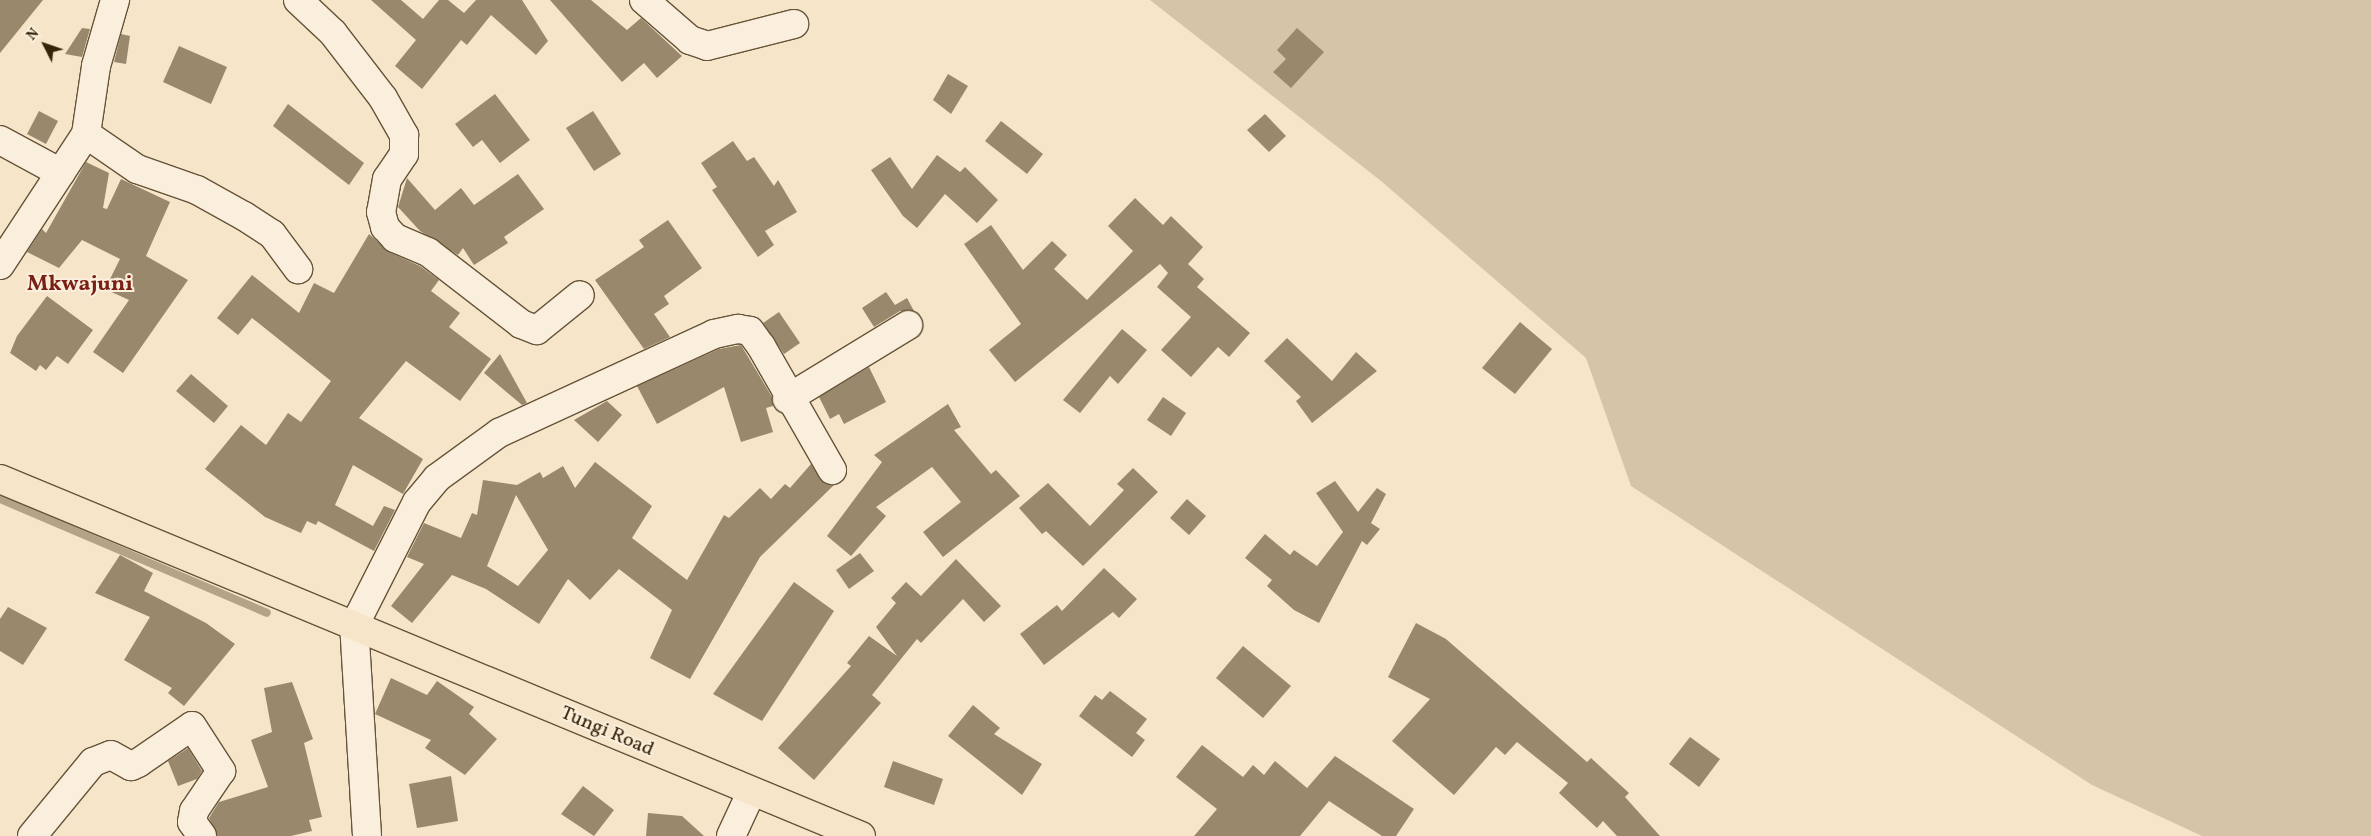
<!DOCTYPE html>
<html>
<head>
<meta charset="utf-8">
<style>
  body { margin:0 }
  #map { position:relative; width:2371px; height:836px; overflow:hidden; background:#f7e5ca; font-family:Vollkorn,serif }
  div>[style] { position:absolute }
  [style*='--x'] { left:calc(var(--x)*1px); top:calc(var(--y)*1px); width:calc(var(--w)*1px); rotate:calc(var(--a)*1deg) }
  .green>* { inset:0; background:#d6c4a9 }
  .stream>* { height:8px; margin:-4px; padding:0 4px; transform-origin:4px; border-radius:4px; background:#b5a388 }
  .building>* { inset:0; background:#9a886d }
  .roads { filter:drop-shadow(1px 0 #665438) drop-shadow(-1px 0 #665438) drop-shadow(0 1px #665438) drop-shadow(0 -1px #665438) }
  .minor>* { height:28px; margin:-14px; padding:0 14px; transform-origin:14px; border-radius:14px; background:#faeedd }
  .major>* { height:28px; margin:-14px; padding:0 14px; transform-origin:14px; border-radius:14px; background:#f7e5ca }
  span { translate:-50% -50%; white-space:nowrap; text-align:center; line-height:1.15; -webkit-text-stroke:4px #faeedd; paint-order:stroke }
  .street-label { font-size:20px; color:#362308 }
  .quarter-label { font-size:22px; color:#7a1f14; font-weight:700 }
  .north { position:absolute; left:20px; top:20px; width:50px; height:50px; -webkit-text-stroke:4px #faeedd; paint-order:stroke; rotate:311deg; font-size:14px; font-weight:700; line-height:20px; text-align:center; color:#362308 }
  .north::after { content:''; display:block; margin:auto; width:18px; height:22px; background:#362308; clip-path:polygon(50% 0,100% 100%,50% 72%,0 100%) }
</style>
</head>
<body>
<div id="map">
  <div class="green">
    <i style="clip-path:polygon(1150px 0,2371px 0,2371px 836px,2202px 836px,2092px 785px,1631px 486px,1586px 358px,1381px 181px)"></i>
  </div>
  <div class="stream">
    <i style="--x:0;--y:499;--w:290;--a:23.1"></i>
  </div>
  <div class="building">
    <i style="clip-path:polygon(0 0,43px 0,0 53px)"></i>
    <i style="clip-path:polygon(371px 0,401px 0,423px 19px,439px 0,448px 0,464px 13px,476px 0,522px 0,548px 41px,536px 55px,491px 15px,467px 45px,461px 40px,422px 89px,395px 66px,416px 40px)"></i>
    <i style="clip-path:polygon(550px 0,591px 0,627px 30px,641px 18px,682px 56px,657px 78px,644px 63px,622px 82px)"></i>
    <i style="clip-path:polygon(82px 28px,90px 29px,82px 57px,65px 54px)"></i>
    <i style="clip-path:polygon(1297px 28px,1324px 52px,1291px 88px,1273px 72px,1286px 59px,1277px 50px)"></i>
    <i style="clip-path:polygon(121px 34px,130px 36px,126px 64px,114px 62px)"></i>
    <i style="clip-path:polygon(179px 46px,227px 67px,211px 104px,163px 82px)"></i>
    <i style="clip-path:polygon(948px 74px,968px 86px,951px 114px,933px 100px)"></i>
    <i style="clip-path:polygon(495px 94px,530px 140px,500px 163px,482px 140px,473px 147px,455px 124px)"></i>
    <i style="clip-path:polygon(288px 104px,364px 163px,349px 185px,273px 126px)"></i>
    <i style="clip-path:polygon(39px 111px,58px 121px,46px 144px,27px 134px)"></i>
    <i style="clip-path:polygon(593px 111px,621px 154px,594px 171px,566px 128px)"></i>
    <i style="clip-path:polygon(1265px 114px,1286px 136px,1269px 152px,1247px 130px)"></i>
    <i style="clip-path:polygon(1001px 121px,1043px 154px,1027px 174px,985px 141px)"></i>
    <i style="clip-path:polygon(733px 141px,747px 161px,754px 157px,774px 186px,778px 180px,797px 212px,765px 231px,774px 245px,758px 257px,712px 190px,717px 187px,701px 163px)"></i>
    <i style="clip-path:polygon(937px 155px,960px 172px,965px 167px,998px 200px,977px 223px,945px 194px,917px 228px,903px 216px,871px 170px,890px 157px,912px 189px)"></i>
    <i style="clip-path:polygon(86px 162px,109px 173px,103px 208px,107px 209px,121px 179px,170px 202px,146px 256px,188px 280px,123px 373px,93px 352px,129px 300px,105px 289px,120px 259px,82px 240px,59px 268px,27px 252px,42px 229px,46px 233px)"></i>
    <i style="clip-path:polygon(518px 174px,544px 209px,504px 237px,508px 243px,474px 265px,463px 248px,458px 255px,420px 231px,398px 207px,407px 178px,435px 210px,461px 188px,474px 205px)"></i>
    <i style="clip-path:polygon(1135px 198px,1163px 225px,1171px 216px,1203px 247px,1188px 264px,1204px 279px,1197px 287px,1250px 333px,1229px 357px,1218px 347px,1191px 377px,1161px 350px,1191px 317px,1157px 287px,1168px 273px,1160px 264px,1015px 382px,989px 350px,1021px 324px,964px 244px,991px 225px,1023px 270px,1052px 241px,1067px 255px,1054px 269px,1087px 300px,1133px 251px,1108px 226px)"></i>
    <i style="clip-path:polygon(668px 220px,702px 268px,664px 296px,669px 304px,654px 314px,670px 337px,644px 349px,595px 280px,644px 247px,639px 240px)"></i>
    <i style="clip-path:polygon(369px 234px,389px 252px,420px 266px,439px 280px,431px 291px,460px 313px,449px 327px,491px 359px,460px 401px,406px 361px,359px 418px,423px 459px,403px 494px,353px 465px,335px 505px,373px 526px,384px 506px,395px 510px,374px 551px,318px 521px,316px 525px,307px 521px,301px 533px,265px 517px,205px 469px,241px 425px,266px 445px,288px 413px,301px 422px,331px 381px,252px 318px,238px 335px,217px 318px,252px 275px,299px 313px,314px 283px,334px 293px)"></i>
    <i style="clip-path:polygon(886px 292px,895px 305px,907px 298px,914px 311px,900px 311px,874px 327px,862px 308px)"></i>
    <i style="clip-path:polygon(47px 296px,93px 330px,68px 364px,57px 356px,46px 370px,40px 365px,36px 371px,10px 353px,17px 336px)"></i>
    <i style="clip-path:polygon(779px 312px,800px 343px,784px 354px,763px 323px)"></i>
    <i style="clip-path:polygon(1520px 322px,1552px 349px,1515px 394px,1482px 368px)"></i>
    <i style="clip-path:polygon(1122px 329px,1147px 350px,1118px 384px,1110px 376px,1080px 413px,1063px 400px)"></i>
    <i style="clip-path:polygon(1287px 338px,1332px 381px,1356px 352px,1377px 371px,1312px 423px,1296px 401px,1301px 397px,1264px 361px)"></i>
    <i style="clip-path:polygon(741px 345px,772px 397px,773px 406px,766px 408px,773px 432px,741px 442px,724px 387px,657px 424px,637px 386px,719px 349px)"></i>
    <i style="clip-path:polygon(500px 354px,527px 403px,522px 405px,484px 373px)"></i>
    <i style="clip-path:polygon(869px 367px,886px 402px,844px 424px,839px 414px,830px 419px,819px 397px)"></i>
    <i style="clip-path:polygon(191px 374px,228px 406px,214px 423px,176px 391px)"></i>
    <i style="clip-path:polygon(1163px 397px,1186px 413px,1171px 436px,1147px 420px)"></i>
    <i style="clip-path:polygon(607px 401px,622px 415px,598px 442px,574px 420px)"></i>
    <i style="clip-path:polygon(948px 404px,961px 427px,954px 430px,991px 474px,996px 470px,1020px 496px,943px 557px,923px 532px,961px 502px,932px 467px,876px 507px,886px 516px,851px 556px,827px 536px,882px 462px,874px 455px)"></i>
    <i style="clip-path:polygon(evenodd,595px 462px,652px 506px,632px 538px,687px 580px,724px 515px,729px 518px,760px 488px,771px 499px,785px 484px,790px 488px,811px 464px,824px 483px,834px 485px,760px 557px,690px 679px,650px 658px,672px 610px,619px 569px,590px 600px,568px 579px,539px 624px,486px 589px,452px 575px,412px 623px,391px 606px,424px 564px,407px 557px,424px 523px,461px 538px,472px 513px,477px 515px,483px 480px,517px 485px,540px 472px,543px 478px,563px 466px,575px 488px,595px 462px,516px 495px,548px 550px,518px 586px,487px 566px,516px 495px)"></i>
    <i style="clip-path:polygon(1133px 468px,1158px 492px,1083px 566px,1046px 531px,1042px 534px,1019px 508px,1048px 483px,1090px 526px,1124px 490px,1117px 484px)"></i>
    <i style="clip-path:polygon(1335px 481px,1358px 512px,1377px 488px,1386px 494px,1371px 523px,1380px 529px,1367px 545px,1362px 541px,1319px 623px,1294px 610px,1267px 586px,1272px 580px,1245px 558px,1265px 534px,1290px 555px,1294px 550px,1317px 566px,1343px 532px,1316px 493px)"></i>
    <i style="clip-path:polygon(1187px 499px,1206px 516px,1189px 535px,1170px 518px)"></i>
    <i style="clip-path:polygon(860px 553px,874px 571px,849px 589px,836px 570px)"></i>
    <i style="clip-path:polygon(120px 555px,153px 573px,144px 591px,206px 623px,235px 644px,184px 706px,168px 693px,172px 688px,124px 660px,150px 617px,95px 593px)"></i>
    <i style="clip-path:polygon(956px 559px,1001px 606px,984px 622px,963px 599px,921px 643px,917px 639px,872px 695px,881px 703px,814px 780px,778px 748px,851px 666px,847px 663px,869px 636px,897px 656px,876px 627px,896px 603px,891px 598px,906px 582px,921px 596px)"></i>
    <i style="clip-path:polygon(1104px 568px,1137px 599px,1119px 618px,1113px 612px,1044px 665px,1020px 634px,1057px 605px,1062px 611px)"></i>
    <i style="clip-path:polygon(794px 582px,834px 611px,762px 721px,713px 694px)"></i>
    <i style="clip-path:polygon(8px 607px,47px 628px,23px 665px,0 651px,0 619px)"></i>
    <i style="clip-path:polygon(1416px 623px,1446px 639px,1587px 762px,1591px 758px,1629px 793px,1625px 797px,1660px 836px,1617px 836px,1603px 821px,1597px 828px,1559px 793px,1568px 783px,1517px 742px,1505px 755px,1496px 747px,1454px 795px,1392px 741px,1430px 699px,1388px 677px)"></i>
    <i style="clip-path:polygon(1243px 646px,1291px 686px,1263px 718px,1216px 678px)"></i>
    <i style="clip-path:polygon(391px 678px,427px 695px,437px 681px,474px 707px,469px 714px,497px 739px,465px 775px,425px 748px,431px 740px,375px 714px)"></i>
    <i style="clip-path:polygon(292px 682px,313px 739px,304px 743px,322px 817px,309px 820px,312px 831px,291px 836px,217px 836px,209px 818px,219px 802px,268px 787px,251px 740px,272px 732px,264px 688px)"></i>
    <i style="clip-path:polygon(1110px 691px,1147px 719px,1136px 733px,1145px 740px,1132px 757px,1079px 716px,1095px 695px,1102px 700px)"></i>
    <i style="clip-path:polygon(973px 705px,1000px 728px,994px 734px,1042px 764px,1022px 795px,948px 736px)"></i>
    <i style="clip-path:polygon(1690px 737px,1720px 759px,1699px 787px,1669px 764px)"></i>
    <i style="clip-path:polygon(1202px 745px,1243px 777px,1253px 765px,1264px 775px,1275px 761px,1307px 788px,1335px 756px,1414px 809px,1396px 836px,1382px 836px,1329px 801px,1300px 836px,1194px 836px,1217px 809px,1176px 777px)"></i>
    <i style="clip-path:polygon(188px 748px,202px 771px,197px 779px,178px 786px,168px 761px)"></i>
    <i style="clip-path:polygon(893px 761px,943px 779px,934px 805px,884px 787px)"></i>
    <i style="clip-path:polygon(451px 776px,458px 821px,417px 828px,409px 784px)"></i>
    <i style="clip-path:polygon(583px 786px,614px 810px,594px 836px,561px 814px)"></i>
    <i style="clip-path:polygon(648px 813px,682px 816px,704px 836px,646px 836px)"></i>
  </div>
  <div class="roads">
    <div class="minor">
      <i style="--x:298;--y:0;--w:48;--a:43.3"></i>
      <i style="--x:333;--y:33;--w:82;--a:52.4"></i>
      <i style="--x:383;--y:98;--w:43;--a:60.4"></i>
      <i style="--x:404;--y:135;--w:19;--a:90"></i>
      <i style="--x:404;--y:154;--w:30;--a:124"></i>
      <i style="--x:387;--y:179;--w:34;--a:100"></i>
      <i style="--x:381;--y:212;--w:16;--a:75"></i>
      <i style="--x:385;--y:227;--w:15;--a:48"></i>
      <i style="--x:395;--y:238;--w:36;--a:23"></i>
      <i style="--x:428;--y:252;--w:118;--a:37.7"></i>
      <i style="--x:521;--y:324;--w:17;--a:21"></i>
      <i style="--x:537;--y:330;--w:55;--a:-39.1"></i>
      <i style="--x:644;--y:0;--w:61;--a:41"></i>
      <i style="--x:690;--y:40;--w:18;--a:19"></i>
      <i style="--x:707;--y:46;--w:90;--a:-14.2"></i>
      <i style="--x:86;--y:134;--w:62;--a:34.5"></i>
      <i style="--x:137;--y:169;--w:64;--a:19.3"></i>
      <i style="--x:197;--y:190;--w:54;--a:29"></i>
      <i style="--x:244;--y:216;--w:33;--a:33"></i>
      <i style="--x:272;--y:234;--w:44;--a:53.4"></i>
      <i style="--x:0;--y:140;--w:69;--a:28.4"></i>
      <i style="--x:0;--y:265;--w:157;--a:-56.7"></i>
      <i style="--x:86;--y:134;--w:69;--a:-81.6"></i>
      <i style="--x:96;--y:66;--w:69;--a:-73.9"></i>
      <i style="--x:787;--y:399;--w:142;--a:-31.4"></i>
      <i style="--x:32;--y:836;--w:96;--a:-50.5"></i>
      <i style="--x:93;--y:762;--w:19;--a:-21"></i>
      <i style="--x:111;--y:755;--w:23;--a:29"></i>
      <i style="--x:131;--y:766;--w:8;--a:-23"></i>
      <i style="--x:138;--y:763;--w:65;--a:-34.4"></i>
      <i style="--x:192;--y:726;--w:54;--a:57.2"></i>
      <i style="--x:221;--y:771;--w:48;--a:124"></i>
      <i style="--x:194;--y:811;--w:11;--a:100"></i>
      <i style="--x:192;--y:822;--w:17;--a:54"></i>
      <i style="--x:367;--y:836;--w:210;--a:-93.5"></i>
      <i style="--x:354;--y:626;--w:139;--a:-63.1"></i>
      <i style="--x:417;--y:502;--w:31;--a:-50"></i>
      <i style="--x:437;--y:478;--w:77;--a:-36"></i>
      <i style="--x:499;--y:433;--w:237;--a:-24.7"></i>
      <i style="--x:714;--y:334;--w:25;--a:-12"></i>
      <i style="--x:738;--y:329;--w:12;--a:9"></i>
      <i style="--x:750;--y:331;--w:19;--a:54"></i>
      <i style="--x:761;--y:346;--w:143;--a:60.2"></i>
      <i style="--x:731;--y:836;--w:47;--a:-65.1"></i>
    </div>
    <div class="major">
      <i style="--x:0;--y:479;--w:932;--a:22.52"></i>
    </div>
  </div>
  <div class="street-label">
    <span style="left:607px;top:732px;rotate:23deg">Tungi Road</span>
  </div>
  <div class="quarter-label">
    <span style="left:80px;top:285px">Mkwajuni</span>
  </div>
  <div class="north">N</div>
</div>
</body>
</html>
